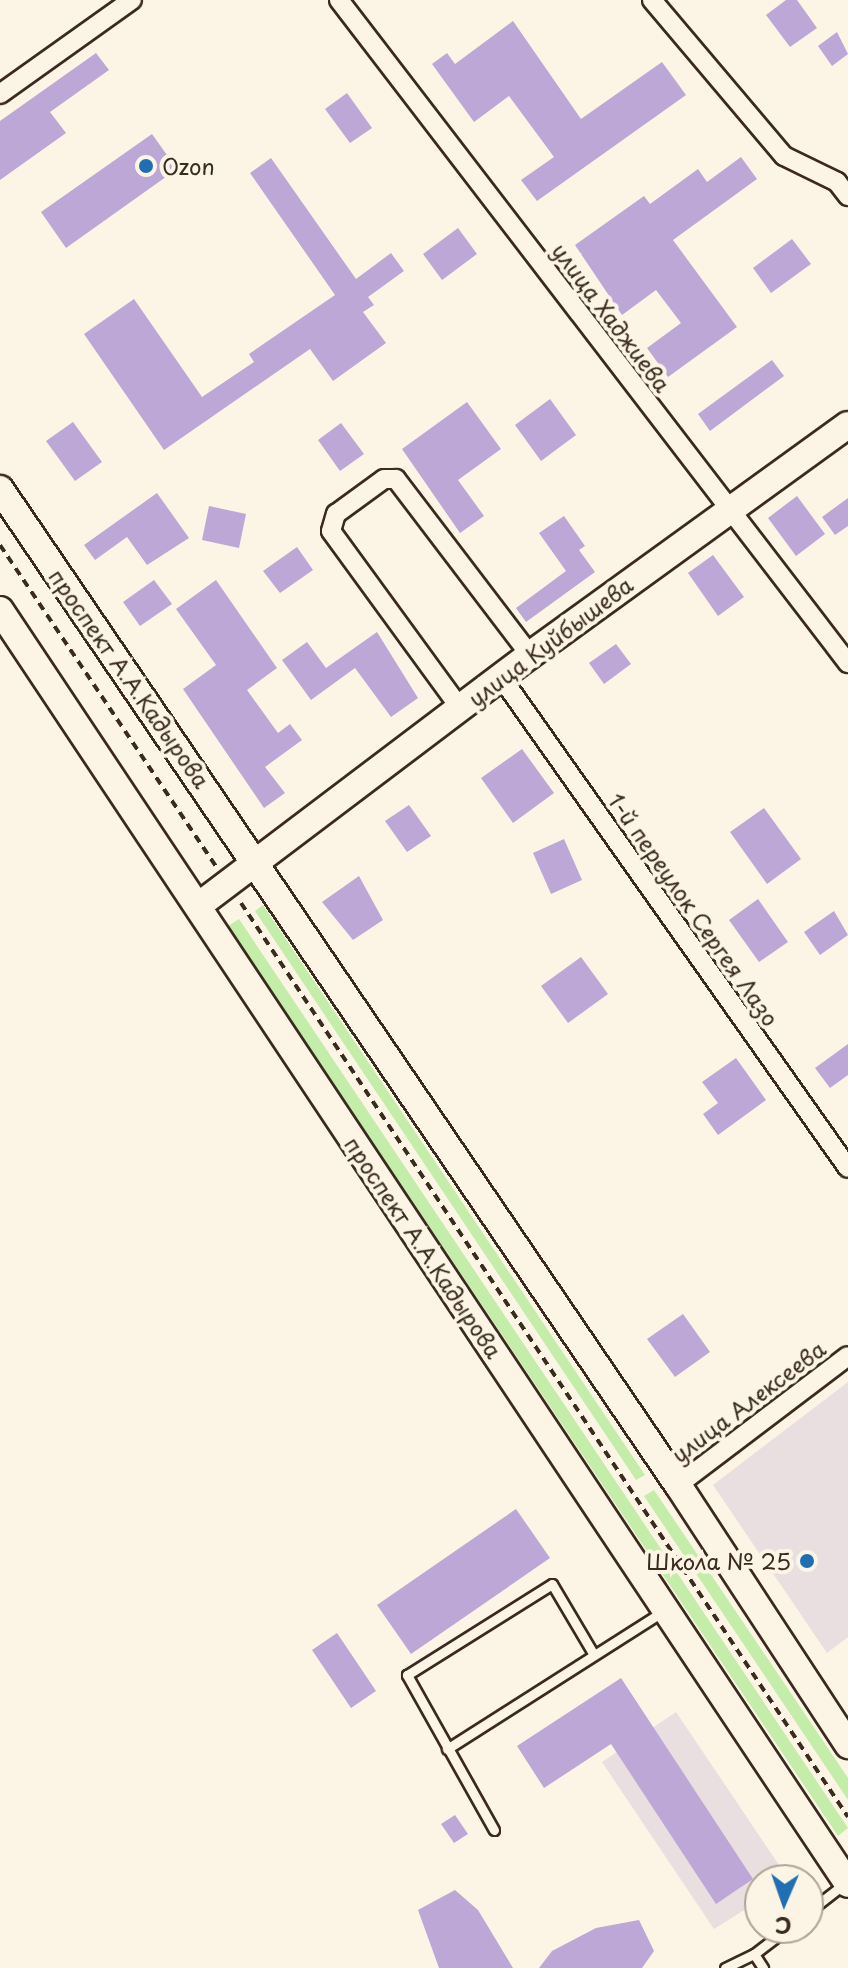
<!DOCTYPE html>
<html>
<head>
<meta charset="utf-8">
<style>
  body { margin:0 }
  #map { position:relative; width:848px; height:1968px; overflow:hidden; background:#fcf5e5; font-family:"Playpen Sans",sans-serif }
  div>[style] { position:absolute }
  [style*='--x'] { left:calc(var(--x)*1px); top:calc(var(--y)*1px); width:calc(var(--w)*1px); rotate:calc(var(--a)*1deg) }
  .built>* { inset:0; background:#e9dee0 }
  .green>* { inset:0; background:#c3eda9 }
  .building>* { inset:0; background:#bca7d6 }
  .path>* { height:4px; margin-top:-2px; transform-origin:0; background:repeating-linear-gradient(90deg,#3b2a1e 0 8px,transparent 0 14px) }
  .roads { filter:drop-shadow(2px 0 #3b2a1e) drop-shadow(-2px 0 #3b2a1e) drop-shadow(0 2px #3b2a1e) drop-shadow(0 -2px #3b2a1e) }
  .lane>* { height:9px; margin:-4.5px; padding:0 4.5px; transform-origin:4.5px; border-radius:4.5px; background:#fcf5e5 }
  .street>* { height:18px; margin:-9px; padding:0 9px; transform-origin:9px; border-radius:9px; background:#fcf5e5 }
  .secondary>* { height:26px; margin:-13px; padding:0 13px; transform-origin:13px; border-radius:13px; background:#fcf5e5 }
  .dots>* { width:22px; height:22px; translate:-50% -50%; box-sizing:border-box; border:4px solid #fcf5e5; border-radius:50% }
  span { translate:-50% -50%; white-space:nowrap; text-align:center; line-height:1.15; -webkit-text-stroke:8px #fcf5e5; paint-order:stroke }
  .poi-label { font-size:22px; color:#3b2a1e }
  .left { translate:0 -50%; text-align:left }
  .right { translate:-100% -50%; text-align:right }
  .street-label { font-size:22px; color:#3b2a1e }
  .north { position:absolute; left:744px; top:1864px; width:80px; height:80px; box-sizing:border-box; background:#fcf5e5; border:2px solid #afa495; border-radius:50%; rotate:182deg; font-size:22px; font-weight:700; line-height:32px; text-align:center; color:#3b2a1e }
  .north::after { content:''; display:block; margin:auto; width:28px; height:36px; background:#1f6fb2; clip-path:polygon(50% 0,100% 100%,50% 72%,0 100%) }
</style>
</head>
<body>
<div id="map">
  <div class="built">
    <i style="clip-path:polygon(848px 1382px,848px 1637px,827px 1653px,713px 1485px)"></i>
    <i style="clip-path:polygon(676px 1712px,789px 1880px,760px 1880px,760px 1900px,714px 1929px,602px 1762px)"></i>
  </div>
  <div class="green">
    <i style="clip-path:polygon(263px 905px,645px 1475px,636px 1480px,255px 911px)"></i>
    <i style="clip-path:polygon(239px 919px,848px 1828px,838px 1836px,228px 926px)"></i>
    <i style="clip-path:polygon(654px 1490px,848px 1778px,848px 1800px,644px 1496px)"></i>
  </div>
  <div class="building">
    <i style="clip-path:polygon(786px 0,797px 0,817px 28px,790px 47px,766px 15px)"></i>
    <i style="clip-path:polygon(513px 21px,581px 119px,662px 62px,686px 95px,537px 201px,521px 180px,554px 157px,509px 96px,474px 122px,432px 64px,447px 53px,455px 64px)"></i>
    <i style="clip-path:polygon(837px 32px,848px 54px,832px 66px,818px 46px)"></i>
    <i style="clip-path:polygon(96px 53px,109px 70px,50px 112px,66px 133px,0 180px,0 121px)"></i>
    <i style="clip-path:polygon(347px 93px,372px 128px,350px 143px,325px 109px)"></i>
    <i style="clip-path:polygon(152px 134px,177px 169px,66px 248px,41px 212px)"></i>
    <i style="clip-path:polygon(741px 157px,757px 179px,673px 240px,737px 327px,668px 377px,647px 348px,681px 323px,656px 290px,622px 315px,575px 245px,644px 196px,650px 204px,698px 169px,707px 182px)"></i>
    <i style="clip-path:polygon(271px 158px,356px 279px,391px 253px,404px 271px,368px 297px,374px 305px,363px 312px,386px 343px,333px 381px,310px 349px,164px 450px,84px 334px,134px 299px,202px 397px,254px 362px,249px 354px,335px 295px,250px 173px)"></i>
    <i style="clip-path:polygon(458px 228px,477px 254px,442px 280px,423px 254px)"></i>
    <i style="clip-path:polygon(792px 239px,811px 264px,771px 293px,753px 268px)"></i>
    <i style="clip-path:polygon(772px 360px,784px 376px,710px 431px,698px 414px)"></i>
    <i style="clip-path:polygon(550px 399px,576px 435px,541px 461px,515px 425px)"></i>
    <i style="clip-path:polygon(467px 402px,501px 449px,458px 480px,484px 516px,460px 533px,402px 449px)"></i>
    <i style="clip-path:polygon(73px 422px,102px 462px,75px 481px,46px 441px)"></i>
    <i style="clip-path:polygon(341px 423px,364px 454px,340px 471px,318px 440px)"></i>
    <i style="clip-path:polygon(157px 493px,189px 538px,147px 565px,127px 537px,95px 560px,84px 545px)"></i>
    <i style="clip-path:polygon(797px 496px,825px 534px,796px 556px,768px 518px)"></i>
    <i style="clip-path:polygon(848px 498px,848px 526px,835px 535px,822px 517px)"></i>
    <i style="clip-path:polygon(209px 506px,246px 514px,239px 548px,202px 540px)"></i>
    <i style="clip-path:polygon(564px 516px,585px 546px,579px 550px,595px 572px,526px 622px,516px 608px,566px 571px,539px 533px)"></i>
    <i style="clip-path:polygon(297px 547px,313px 570px,280px 593px,263px 571px)"></i>
    <i style="clip-path:polygon(713px 555px,744px 597px,718px 616px,688px 573px)"></i>
    <i style="clip-path:polygon(154px 580px,172px 604px,140px 626px,123px 602px)"></i>
    <i style="clip-path:polygon(216px 580px,277px 668px,247px 690px,278px 733px,290px 724px,302px 740px,265px 767px,285px 793px,264px 808px,183px 689px,216px 665px,176px 609px)"></i>
    <i style="clip-path:polygon(377px 632px,418px 698px,391px 717px,355px 668px,311px 700px,282px 660px,307px 642px,326px 668px)"></i>
    <i style="clip-path:polygon(616px 644px,631px 664px,604px 684px,589px 663px)"></i>
    <i style="clip-path:polygon(522px 749px,554px 793px,513px 823px,481px 778px)"></i>
    <i style="clip-path:polygon(409px 805px,431px 836px,407px 852px,385px 821px)"></i>
    <i style="clip-path:polygon(764px 808px,801px 859px,767px 884px,730px 832px)"></i>
    <i style="clip-path:polygon(564px 839px,582px 880px,551px 894px,533px 853px)"></i>
    <i style="clip-path:polygon(359px 876px,383px 920px,353px 940px,322px 902px)"></i>
    <i style="clip-path:polygon(758px 899px,788px 942px,759px 962px,729px 920px)"></i>
    <i style="clip-path:polygon(834px 911px,848px 935px,820px 955px,804px 932px)"></i>
    <i style="clip-path:polygon(581px 957px,608px 994px,568px 1023px,541px 986px)"></i>
    <i style="clip-path:polygon(848px 1044px,848px 1075px,830px 1088px,815px 1068px)"></i>
    <i style="clip-path:polygon(736px 1058px,766px 1100px,718px 1135px,703px 1114px,718px 1103px,702px 1082px)"></i>
    <i style="clip-path:polygon(683px 1314px,710px 1352px,675px 1377px,647px 1339px)"></i>
    <i style="clip-path:polygon(516px 1509px,550px 1558px,411px 1654px,377px 1605px)"></i>
    <i style="clip-path:polygon(337px 1633px,376px 1691px,351px 1708px,312px 1650px)"></i>
    <i style="clip-path:polygon(621px 1678px,753px 1879px,716px 1904px,611px 1744px,544px 1788px,517px 1746px)"></i>
    <i style="clip-path:polygon(455px 1815px,468px 1834px,454px 1843px,441px 1824px)"></i>
    <i style="clip-path:polygon(455px 1890px,478px 1910px,513px 1968px,439px 1968px,418px 1910px)"></i>
    <i style="clip-path:polygon(639px 1920px,654px 1951px,642px 1968px,539px 1968px,552px 1951px,596px 1928px)"></i>
  </div>
  <div class="path">
    <i style="--x:0;--y:545;--w:387;--a:56.1"></i>
    <i style="--x:241;--y:903;--w:1097;--a:56.41"></i>
  </div>
  <div class="roads">
    <div class="lane">
      <i style="--x:447;--y:1749;--w:257;--a:-32.5"></i>
      <i style="--x:494;--y:1830;--w:178;--a:-119.3"></i>
      <i style="--x:407;--y:1675;--w:171;--a:-32.1"></i>
      <i style="--x:552;--y:1584;--w:82;--a:59.4"></i>
      <i style="--x:808;--y:1912;--w:46;--a:-37.9"></i>
      <i style="--x:754;--y:1954;--w:17;--a:57"></i>
      <i style="--x:725;--y:1968;--w:32;--a:-26"></i>
      <i style="--x:754;--y:1954;--w:43;--a:-37.4"></i>
    </div>
    <div class="street">
      <i style="--x:339;--y:0;--w:836;--a:52.49"></i>
      <i style="--x:652;--y:0;--w:204;--a:49.8"></i>
      <i style="--x:784;--y:156;--w:59;--a:26.1"></i>
      <i style="--x:837;--y:182;--w:18;--a:52"></i>
      <i style="--x:0;--y:94;--w:162;--a:-35.5"></i>
      <i style="--x:501;--y:677;--w:601;--a:54.75"></i>
      <i style="--x:460;--y:708;--w:219;--a:-126.1"></i>
      <i style="--x:331;--y:531;--w:18;--a:-74"></i>
      <i style="--x:336;--y:514;--w:59;--a:-36.1"></i>
      <i style="--x:384;--y:479;--w:12;--a:0"></i>
      <i style="--x:396;--y:479;--w:221;--a:52.7"></i>
      <i style="--x:678;--y:1485;--w:213;--a:-37.2"></i>
    </div>
    <div class="secondary">
      <i style="--x:0;--y:489;--w:1205;--a:55.76"></i>
      <i style="--x:678;--y:1485;--w:311;--a:56.8"></i>
      <i style="--x:0;--y:610;--w:1530;--a:56.35"></i>
      <i style="--x:198;--y:906;--w:416;--a:-37.1"></i>
      <i style="--x:530;--y:655;--w:392;--a:-35.9"></i>
    </div>
  </div>
  <div class="dots">
    <i style="left:146px;top:166px;background:#1f6fb2"></i>
    <i style="left:807px;top:1561px;background:#1f6fb2"></i>
  </div>
  <div class="poi-label">
    <span class="left" style="left:162px;top:166px">Ozon</span>
    <span class="right" style="left:791px;top:1561px">Школа № 25</span>
  </div>
  <div class="street-label">
    <span style="left:612px;top:317px;rotate:53deg">улица Хаджиева</span>
    <span style="left:550px;top:641px;rotate:-37deg">улица Куйбышева</span>
    <span style="left:130px;top:678px;rotate:55deg">проспект А.А.Кадырова</span>
    <span style="left:694px;top:909px;rotate:55deg">1-й переулок Сергея Лазо</span>
    <span style="left:424px;top:1247px;rotate:56deg">проспект А.А.Кадырова</span>
    <span style="left:748px;top:1401px;rotate:-37deg">улица Алексеева</span>
  </div>
  <div class="north">С</div>
</div>
</body>
</html>
